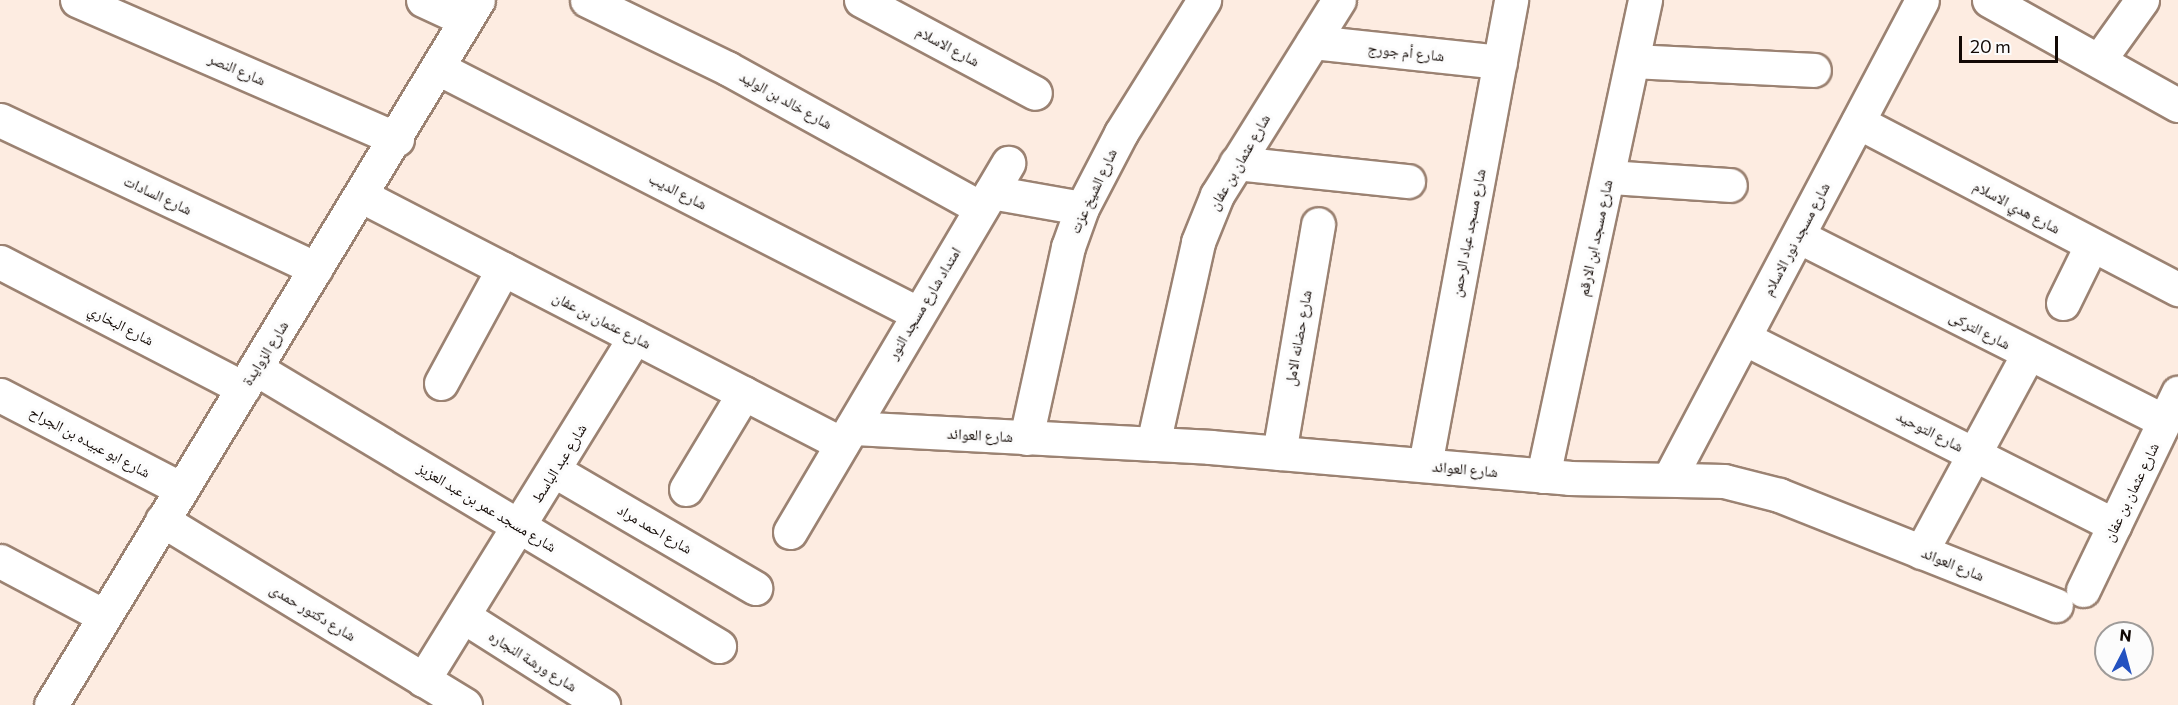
<!DOCTYPE html>
<html>
<head>
<meta charset="utf-8">
<style>
  body { margin:0 }
  #map { position:relative; width:2178px; height:705px; overflow:hidden; background:#fdece1; font-family:Commissioner,"Noto Naskh Arabic",sans-serif }
  div>[style] { position:absolute }
  [style*='--x'] { left:calc(var(--x)*1px); top:calc(var(--y)*1px); width:calc(var(--w)*1px); rotate:calc(var(--a)*1deg) }
  .roads { filter:drop-shadow(2px 0 #9b8272) drop-shadow(-2px 0 #9b8272) drop-shadow(0 2px #9b8272) drop-shadow(0 -2px #9b8272) }
  .minor>* { height:33px; margin:-16.5px; padding:0 16.5px; transform-origin:16.5px; border-radius:16.5px; background:#fff }
  span { translate:-50% -50%; white-space:nowrap; text-align:center; line-height:1.15; -webkit-text-stroke:6px #fcfcfc; paint-order:stroke }
  .street-label { font-size:15px; color:#120905 }
  .north { position:absolute; left:2094px; top:621px; width:60px; height:60px; box-sizing:border-box; background:#fcfcfc; border:2px solid #9e9b99; border-radius:50%; rotate:6deg; font-size:16px; font-weight:700; line-height:24px; text-align:center; color:#120905 }
  .north::after { content:''; display:block; margin:auto; width:21px; height:27px; background:#2452c0; clip-path:polygon(50% 0,100% 100%,50% 72%,0 100%) }
  .scale { position:absolute; left:1959px; top:36px; width:99px; height:27px; box-sizing:border-box; border:3px solid #120905; border-top:0; padding-left:8px; font-size:18px; line-height:21px; white-space:nowrap; color:#120905; -webkit-text-stroke:4px #fcfcfc; paint-order:stroke }
</style>
</head>
<body>
<div id="map">
  <div class="roads">
    <div class="minor">
      <i style="--x:77;--y:0;--w:349;--a:23.5"></i>
      <i style="--x:423;--y:0;--w:47;--a:24.9"></i>
      <i style="--x:587;--y:0;--w:156;--a:25.9"></i>
      <i style="--x:727;--y:68;--w:290;--a:28.9"></i>
      <i style="--x:861;--y:0;--w:197;--a:28.1"></i>
      <i style="--x:1989;--y:0;--w:216;--a:29.1"></i>
      <i style="--x:1313;--y:42;--w:188;--a:6.1"></i>
      <i style="--x:2099;--y:60;--w:74;--a:-54.4"></i>
      <i style="--x:1633;--y:61;--w:181;--a:2.8"></i>
      <i style="--x:438;--y:68;--w:538;--a:27.09"></i>
      <i style="--x:0;--y:120;--w:349;--a:25.2"></i>
      <i style="--x:1858;--y:122;--w:361;--a:27.6"></i>
      <i style="--x:1236;--y:163;--w:173;--a:6"></i>
      <i style="--x:1609;--y:177;--w:121;--a:3.8"></i>
      <i style="--x:991;--y:192;--w:92;--a:10"></i>
      <i style="--x:362;--y:196;--w:540;--a:27.32"></i>
      <i style="--x:1798;--y:236;--w:410;--a:26.8"></i>
      <i style="--x:0;--y:262;--w:274;--a:27.4"></i>
      <i style="--x:2063;--y:303;--w:64;--a:-63.8"></i>
      <i style="--x:1744;--y:338;--w:415;--a:26.8"></i>
      <i style="--x:255;--y:368;--w:541;--a:30.93"></i>
      <i style="--x:441;--y:383;--w:130;--a:-61.5"></i>
      <i style="--x:0;--y:395;--w:204;--a:27.4"></i>
      <i style="--x:852;--y:428;--w:359;--a:3"></i>
      <i style="--x:1210;--y:447;--w:360;--a:4.9"></i>
      <i style="--x:1569;--y:478;--w:155;--a:1.1"></i>
      <i style="--x:1724;--y:481;--w:57;--a:14.3"></i>
      <i style="--x:1779;--y:495;--w:298;--a:21.7"></i>
      <i style="--x:1026;--y:438;--w:196;--a:-77.6"></i>
      <i style="--x:1068;--y:247;--w:41;--a:-70.3"></i>
      <i style="--x:1082;--y:208;--w:85;--a:-62.5"></i>
      <i style="--x:1121;--y:133;--w:157;--a:-58"></i>
      <i style="--x:1153;--y:444;--w:207;--a:-77.4"></i>
      <i style="--x:1198;--y:242;--w:51;--a:-68"></i>
      <i style="--x:1217;--y:195;--w:230;--a:-58"></i>
      <i style="--x:1279;--y:453;--w:232;--a:-80.3"></i>
      <i style="--x:1425;--y:465;--w:473;--a:-79.5"></i>
      <i style="--x:555;--y:471;--w:232;--a:30.3"></i>
      <i style="--x:1543;--y:476;--w:487;--a:-77.9"></i>
      <i style="--x:1670;--y:477;--w:539;--a:-62.15"></i>
      <i style="--x:686;--y:489;--w:112;--a:-58.9"></i>
      <i style="--x:162;--y:520;--w:355;--a:31.4"></i>
      <i style="--x:790;--y:532;--w:429;--a:-59.4"></i>
      <i style="--x:1921;--y:552;--w:225;--a:-61.6"></i>
      <i style="--x:0;--y:561;--w:118;--a:27.9"></i>
      <i style="--x:2083;--y:590;--w:219;--a:-64.3"></i>
      <i style="--x:463;--y:616;--w:166;--a:32.4"></i>
      <i style="--x:423;--y:680;--w:403;--a:-58.3"></i>
      <i style="--x:51;--y:705;--w:824;--a:-58.8"></i>
    </div>
  </div>
  <div class="street-label">
    <span style="left:948px;top:46px;rotate:28deg">شارع الاسلام</span>
    <span style="left:1406px;top:52px;rotate:6deg">شارع أم جورج</span>
    <span style="left:237px;top:69px;rotate:23deg">شارع النصر</span>
    <span style="left:786px;top:100px;rotate:29deg">شارع خالد بن الوليد</span>
    <span style="left:1239px;top:162px;rotate:-60deg">شارع عثمان بن عفان</span>
    <span style="left:678px;top:191px;rotate:27deg">شارع الديب</span>
    <span style="left:1093px;top:191px;rotate:-65deg">شارع الشيخ عزت</span>
    <span style="left:158px;top:195px;rotate:25deg">شارع السادات</span>
    <span style="left:2017px;top:207px;rotate:28deg">شارع هدي الاسلام</span>
    <span style="left:1468px;top:233px;rotate:-79deg">شارع مسجد عباد الرحمن</span>
    <span style="left:1595px;top:238px;rotate:-78deg">شارع مسجد ابن الارقم</span>
    <span style="left:1796px;top:239px;rotate:-62deg">شارع مسجد نور الاسلام</span>
    <span style="left:924px;top:303px;rotate:-59deg">امتداد شارع مسجد النور</span>
    <span style="left:602px;top:320px;rotate:27deg">شارع عثمان بن عفان</span>
    <span style="left:121px;top:325px;rotate:27deg">شارع البخاري</span>
    <span style="left:1980px;top:330px;rotate:27deg">شارع التركى</span>
    <span style="left:1298px;top:338px;rotate:-80deg">شارع حضانه الامل</span>
    <span style="left:265px;top:353px;rotate:-58deg">شارع الزوايدة</span>
    <span style="left:1930px;top:431px;rotate:27deg">شارع التوحيد</span>
    <span style="left:980px;top:435px;rotate:3deg">شارع العوائد</span>
    <span style="left:90px;top:442px;rotate:28deg">شارع ابو عبيده بن الجراح</span>
    <span style="left:559px;top:463px;rotate:-58deg">شارع عبد الباسط</span>
    <span style="left:1465px;top:469px;rotate:5deg">شارع العوائد</span>
    <span style="left:2131px;top:492px;rotate:-64deg">شارع عثمان بن عفان</span>
    <span style="left:487px;top:507px;rotate:31deg">شارع مسجد عمر بن عبد العزيز</span>
    <span style="left:655px;top:529px;rotate:30deg">شارع احمد مراد</span>
    <span style="left:1953px;top:564px;rotate:22deg">شارع العوائد</span>
    <span style="left:313px;top:612px;rotate:31deg">شارع دكتور حمدى</span>
    <span style="left:533px;top:661px;rotate:32deg">شارع ورشة النجاره</span>
  </div>
  <div class="north">N</div>
  <div class="scale">20 m</div>
</div>
</body>
</html>
